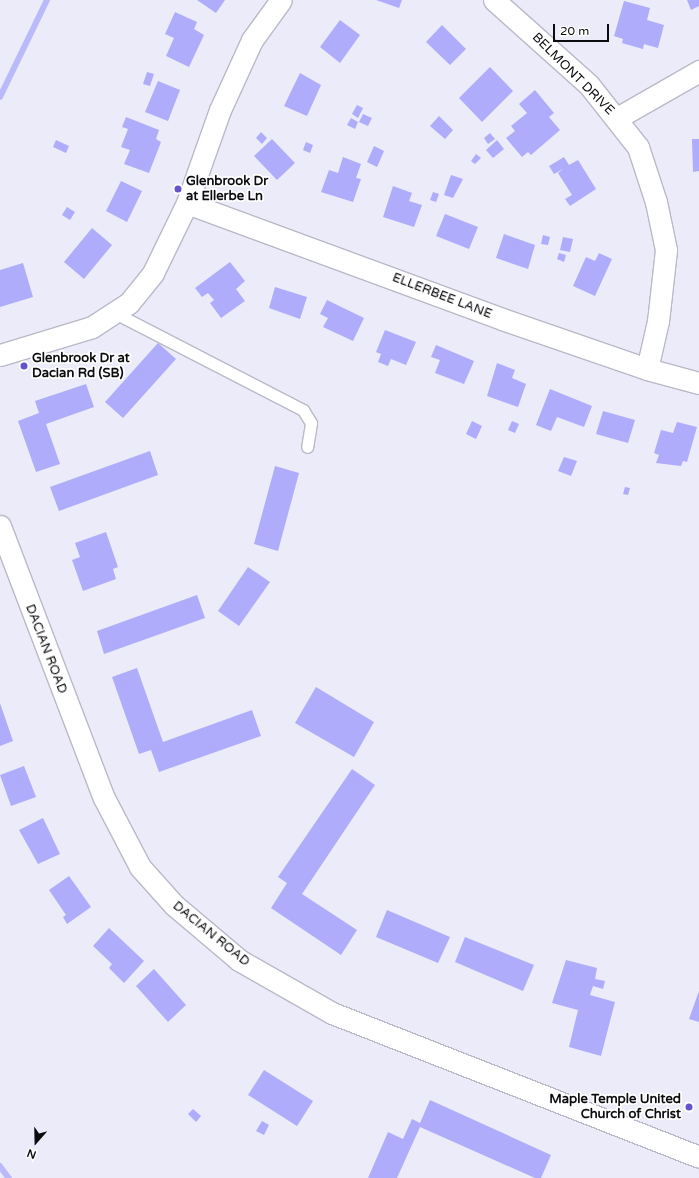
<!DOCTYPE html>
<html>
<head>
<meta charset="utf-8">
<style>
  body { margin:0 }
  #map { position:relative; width:699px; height:1178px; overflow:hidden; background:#ebebf9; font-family:"Varela Round",sans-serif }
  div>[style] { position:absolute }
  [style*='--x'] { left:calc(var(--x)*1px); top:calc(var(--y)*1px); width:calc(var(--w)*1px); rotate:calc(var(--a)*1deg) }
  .stream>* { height:5.5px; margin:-2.75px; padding:0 2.75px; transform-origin:2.75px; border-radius:2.75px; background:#bab9f9 }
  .building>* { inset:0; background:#aeacfb }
  .roads { filter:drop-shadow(1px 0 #b9b9c7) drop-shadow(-1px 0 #b9b9c7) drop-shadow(0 1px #b9b9c7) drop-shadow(0 -1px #b9b9c7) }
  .service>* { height:11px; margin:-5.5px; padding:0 5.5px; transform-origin:5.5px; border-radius:5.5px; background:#fff }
  .minor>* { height:21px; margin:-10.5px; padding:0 10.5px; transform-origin:10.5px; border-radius:10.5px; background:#fff }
  .dots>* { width:11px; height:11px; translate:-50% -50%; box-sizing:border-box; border:2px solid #fff; border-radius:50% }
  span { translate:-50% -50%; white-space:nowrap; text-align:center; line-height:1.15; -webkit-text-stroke:3.5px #fff; paint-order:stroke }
  .street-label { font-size:13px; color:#0c0c10 }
  .poi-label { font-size:13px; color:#0c0c10; font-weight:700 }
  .left { translate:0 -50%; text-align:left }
  .right { translate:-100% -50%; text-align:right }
  .north { position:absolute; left:16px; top:1122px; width:40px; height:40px; -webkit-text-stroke:3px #fff; paint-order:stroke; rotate:200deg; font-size:11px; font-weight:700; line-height:16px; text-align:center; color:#0c0c10 }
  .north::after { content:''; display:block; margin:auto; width:14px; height:18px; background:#0c0c10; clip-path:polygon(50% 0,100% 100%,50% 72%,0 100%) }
  .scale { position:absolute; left:553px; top:24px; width:56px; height:18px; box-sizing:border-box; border:2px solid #0c0c10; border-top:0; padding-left:5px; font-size:12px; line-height:14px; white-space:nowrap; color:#0c0c10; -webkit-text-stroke:3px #fff; paint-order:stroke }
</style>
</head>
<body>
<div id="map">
  <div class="stream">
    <i style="--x:0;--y:97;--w:108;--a:-64.1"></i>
    <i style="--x:0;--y:1166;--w:15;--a:53"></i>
  </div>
  <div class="building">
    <i style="clip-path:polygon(197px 0,225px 0,216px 13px)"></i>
    <i style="clip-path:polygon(376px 0,402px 0,399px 8px)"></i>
    <i style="clip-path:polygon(687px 0,699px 0,699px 6px,691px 10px)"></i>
    <i style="clip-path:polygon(624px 1px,650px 8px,647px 20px,664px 25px,658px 48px,644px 44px,643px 49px,622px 43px,623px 39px,614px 36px)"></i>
    <i style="clip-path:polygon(175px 12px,197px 22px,194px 29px,204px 35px,189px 67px,166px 56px,174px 38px,165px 34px)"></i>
    <i style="clip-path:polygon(340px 20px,360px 35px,340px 63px,320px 47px)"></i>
    <i style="clip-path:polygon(442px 25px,466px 49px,450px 65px,426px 42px)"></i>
    <i style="clip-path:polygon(490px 67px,513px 91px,482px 122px,459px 98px)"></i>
    <i style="clip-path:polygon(147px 72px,154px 74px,150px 86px,143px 84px)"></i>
    <i style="clip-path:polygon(300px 73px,321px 85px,307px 116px,284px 106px)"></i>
    <i style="clip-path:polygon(158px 81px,180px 90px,168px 121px,145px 112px)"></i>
    <i style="clip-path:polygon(535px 90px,554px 113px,549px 117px,560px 130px,531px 155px,528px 152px,522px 157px,506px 138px,515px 131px,511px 126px,527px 113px,519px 104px)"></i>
    <i style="clip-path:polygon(357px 105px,363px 108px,358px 118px,352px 114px)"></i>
    <i style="clip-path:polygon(363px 114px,372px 118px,368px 126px,359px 122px)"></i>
    <i style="clip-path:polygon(439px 116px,453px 130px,445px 139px,430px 126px)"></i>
    <i style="clip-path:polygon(126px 117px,159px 130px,156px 139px,161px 142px,149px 173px,124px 164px,130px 150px,121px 147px,128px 129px,122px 127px)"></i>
    <i style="clip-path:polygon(351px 118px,358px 122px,355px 129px,347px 125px)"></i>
    <i style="clip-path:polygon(261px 132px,267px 138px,262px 144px,256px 138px)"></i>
    <i style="clip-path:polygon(490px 133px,495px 139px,488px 144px,484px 138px)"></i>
    <i style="clip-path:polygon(272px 139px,295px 163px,277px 180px,254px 156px)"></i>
    <i style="clip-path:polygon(692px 139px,699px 139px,699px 171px,693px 172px)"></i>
    <i style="clip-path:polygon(56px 140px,69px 146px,66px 153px,53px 147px)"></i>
    <i style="clip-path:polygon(497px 140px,504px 149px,493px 158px,486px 150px)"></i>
    <i style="clip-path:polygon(306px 142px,313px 145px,310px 153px,303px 150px)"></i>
    <i style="clip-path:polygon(374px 146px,384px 151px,377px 167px,367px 162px)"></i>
    <i style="clip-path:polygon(476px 154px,481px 158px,475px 164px,471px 161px)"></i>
    <i style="clip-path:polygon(343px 157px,361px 164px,356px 178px,361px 179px,353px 202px,321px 192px,329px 170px,338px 173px)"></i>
    <i style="clip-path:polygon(564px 157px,569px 165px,578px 160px,596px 189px,570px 206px,565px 199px,572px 195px,558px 173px,563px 169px,554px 174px,549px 166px)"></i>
    <i style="clip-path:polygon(451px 175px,463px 179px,453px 198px,444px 195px)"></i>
    <i style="clip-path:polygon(121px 181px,142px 191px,127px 222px,106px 211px)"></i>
    <i style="clip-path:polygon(393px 186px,412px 193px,409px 201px,422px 205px,414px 227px,383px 217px)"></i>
    <i style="clip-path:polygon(433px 192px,439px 194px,436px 202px,430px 200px)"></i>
    <i style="clip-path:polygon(67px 207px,75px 212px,70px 220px,62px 215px)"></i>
    <i style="clip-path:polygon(445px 214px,478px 227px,469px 249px,436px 236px)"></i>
    <i style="clip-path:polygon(92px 228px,112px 245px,84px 279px,64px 262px)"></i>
    <i style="clip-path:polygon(504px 234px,535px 245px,528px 269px,496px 258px)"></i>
    <i style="clip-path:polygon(543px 235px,550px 237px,548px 245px,541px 244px)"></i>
    <i style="clip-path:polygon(563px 237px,573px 239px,570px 252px,560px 250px)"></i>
    <i style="clip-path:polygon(559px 253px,566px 255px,564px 262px,557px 259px)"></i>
    <i style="clip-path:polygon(599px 253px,612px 259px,595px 296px,573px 286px,586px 257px,595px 261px)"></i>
    <i style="clip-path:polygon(230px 262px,245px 281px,236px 289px,245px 301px,221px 318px,210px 303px,214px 300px,208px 293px,202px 297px,195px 288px)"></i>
    <i style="clip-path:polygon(23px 263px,33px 297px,0 307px,0 270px)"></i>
    <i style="clip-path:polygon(275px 287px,307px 297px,300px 319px,269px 308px)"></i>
    <i style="clip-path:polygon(327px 300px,364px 318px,353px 341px,323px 327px,328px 318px,320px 314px)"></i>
    <i style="clip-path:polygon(385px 330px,416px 342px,406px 365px,391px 359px,388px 366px,378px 362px,381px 354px,376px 352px)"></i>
    <i style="clip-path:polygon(158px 343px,176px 359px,123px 418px,105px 402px)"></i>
    <i style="clip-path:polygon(436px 345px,474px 361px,464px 384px,435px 373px,440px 360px,431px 357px)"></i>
    <i style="clip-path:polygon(497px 363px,515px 370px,512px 378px,526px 384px,518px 407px,487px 396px)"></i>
    <i style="clip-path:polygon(86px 384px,94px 407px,46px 424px,60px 464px,36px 472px,18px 421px,39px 413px,35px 401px)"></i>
    <i style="clip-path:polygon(550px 389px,592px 406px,584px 427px,557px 417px,551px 431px,536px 425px)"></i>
    <i style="clip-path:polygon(603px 411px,635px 420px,628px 443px,596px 434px)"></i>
    <i style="clip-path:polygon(472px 421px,482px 426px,476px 439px,466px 434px)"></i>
    <i style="clip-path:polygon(512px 421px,519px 424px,515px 433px,508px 430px)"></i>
    <i style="clip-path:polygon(677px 422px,697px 427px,687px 462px,683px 461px,681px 466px,656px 463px,659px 455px,654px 453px,661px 430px,673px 433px)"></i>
    <i style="clip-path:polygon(150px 451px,158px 475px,59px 511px,50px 487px)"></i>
    <i style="clip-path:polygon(564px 457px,577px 461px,571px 476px,558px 471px)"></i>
    <i style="clip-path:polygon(275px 466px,299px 473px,278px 551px,254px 544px)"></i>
    <i style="clip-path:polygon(625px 487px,630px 488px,628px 495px,623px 494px)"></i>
    <i style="clip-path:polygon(106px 532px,118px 567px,113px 569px,116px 579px,83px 591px,72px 560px,80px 557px,75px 543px)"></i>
    <i style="clip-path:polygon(248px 567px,270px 582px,239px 626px,218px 611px)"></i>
    <i style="clip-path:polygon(197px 595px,205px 618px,104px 654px,97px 631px)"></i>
    <i style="clip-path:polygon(137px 668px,163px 742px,252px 710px,261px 736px,159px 772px,151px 750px,139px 754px,112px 677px)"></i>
    <i style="clip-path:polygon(316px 687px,374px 722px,354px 757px,295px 723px)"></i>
    <i style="clip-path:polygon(0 703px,13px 741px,0 746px)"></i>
    <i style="clip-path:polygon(24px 766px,36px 797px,11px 806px,0 775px)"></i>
    <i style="clip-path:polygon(352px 769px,375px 785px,302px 894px,357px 930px,341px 955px,271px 908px,287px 883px,278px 877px)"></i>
    <i style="clip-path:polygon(43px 818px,60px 854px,38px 864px,19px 830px)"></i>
    <i style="clip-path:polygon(69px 876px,91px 907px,67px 924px,63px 917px,66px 915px,49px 890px)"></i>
    <i style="clip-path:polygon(387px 910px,450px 937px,438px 963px,376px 937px)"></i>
    <i style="clip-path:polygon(109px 928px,144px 961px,124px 983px,109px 968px,112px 964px,93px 946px)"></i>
    <i style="clip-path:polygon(465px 937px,534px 965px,523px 991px,455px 962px)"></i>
    <i style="clip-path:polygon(566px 960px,597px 968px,595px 979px,605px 981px,603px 989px,593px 986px,590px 995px,615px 1002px,601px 1056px,569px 1047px,578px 1010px,552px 1003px)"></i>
    <i style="clip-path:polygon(154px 969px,186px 1005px,168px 1022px,136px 986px)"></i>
    <i style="clip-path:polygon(699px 991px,699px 1022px,689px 1019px)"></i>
    <i style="clip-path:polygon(264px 1070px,313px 1101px,297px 1126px,248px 1095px)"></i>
    <i style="clip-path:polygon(430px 1100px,551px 1155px,541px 1178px,535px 1178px,420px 1127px,397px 1178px,368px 1178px,388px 1132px,403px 1139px,412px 1119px,420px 1123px)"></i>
    <i style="clip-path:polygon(193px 1109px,201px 1116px,196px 1122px,188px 1114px)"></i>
    <i style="clip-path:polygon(262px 1121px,269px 1125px,264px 1135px,256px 1131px)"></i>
  </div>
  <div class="roads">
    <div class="service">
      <i style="--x:115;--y:313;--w:212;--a:27.3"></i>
      <i style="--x:303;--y:410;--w:15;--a:58"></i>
      <i style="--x:311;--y:423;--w:24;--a:99"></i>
    </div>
    <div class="minor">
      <i style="--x:494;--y:0;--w:127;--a:41.8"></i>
      <i style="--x:589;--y:85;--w:79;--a:51.7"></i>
      <i style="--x:638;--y:147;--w:58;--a:71.9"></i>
      <i style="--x:656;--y:202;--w:49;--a:78.2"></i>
      <i style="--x:666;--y:250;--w:71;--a:96.4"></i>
      <i style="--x:658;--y:321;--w:49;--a:102.9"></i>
      <i style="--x:617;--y:118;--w:95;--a:-29.8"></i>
      <i style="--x:187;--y:203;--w:336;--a:20.2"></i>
      <i style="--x:502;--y:319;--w:153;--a:19"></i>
      <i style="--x:647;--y:369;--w:54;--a:15.1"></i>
      <i style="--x:0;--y:355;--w:96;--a:-16.9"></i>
      <i style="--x:92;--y:327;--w:44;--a:-33"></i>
      <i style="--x:129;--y:303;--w:38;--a:-51"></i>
      <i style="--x:153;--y:273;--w:78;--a:-64.1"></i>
      <i style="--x:187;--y:203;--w:99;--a:-70.5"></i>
      <i style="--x:220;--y:110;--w:77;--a:-65.4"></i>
      <i style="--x:252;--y:40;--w:49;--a:-54.1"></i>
      <i style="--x:0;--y:526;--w:291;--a:69.1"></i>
      <i style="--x:104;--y:798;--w:78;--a:62.4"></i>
      <i style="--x:140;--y:867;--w:51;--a:48.2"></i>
      <i style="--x:174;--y:905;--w:85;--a:40.2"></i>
      <i style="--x:239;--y:960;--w:107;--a:29.7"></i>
      <i style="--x:332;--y:1013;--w:394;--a:21.4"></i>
    </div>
  </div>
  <div class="dots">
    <i style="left:178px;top:189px;background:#6453cc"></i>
    <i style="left:24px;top:366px;background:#6453cc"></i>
    <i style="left:689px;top:1107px;background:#6453cc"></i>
  </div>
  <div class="street-label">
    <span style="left:573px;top:74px;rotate:45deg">BELMONT DRIVE</span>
    <span style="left:442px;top:296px;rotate:21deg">ELLERBEE LANE</span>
    <span style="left:46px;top:649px;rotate:69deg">DACIAN ROAD</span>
    <span style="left:211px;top:934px;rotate:39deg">DACIAN ROAD</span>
  </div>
  <div class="poi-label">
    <span class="left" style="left:186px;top:189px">Glenbrook Dr<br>at Ellerbe Ln</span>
    <span class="left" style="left:32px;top:366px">Glenbrook Dr at<br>Dacian Rd (SB)</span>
    <span class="right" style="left:681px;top:1107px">Maple Temple United<br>Church of Christ</span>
  </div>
  <div class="north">N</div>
  <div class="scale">20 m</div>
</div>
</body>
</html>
